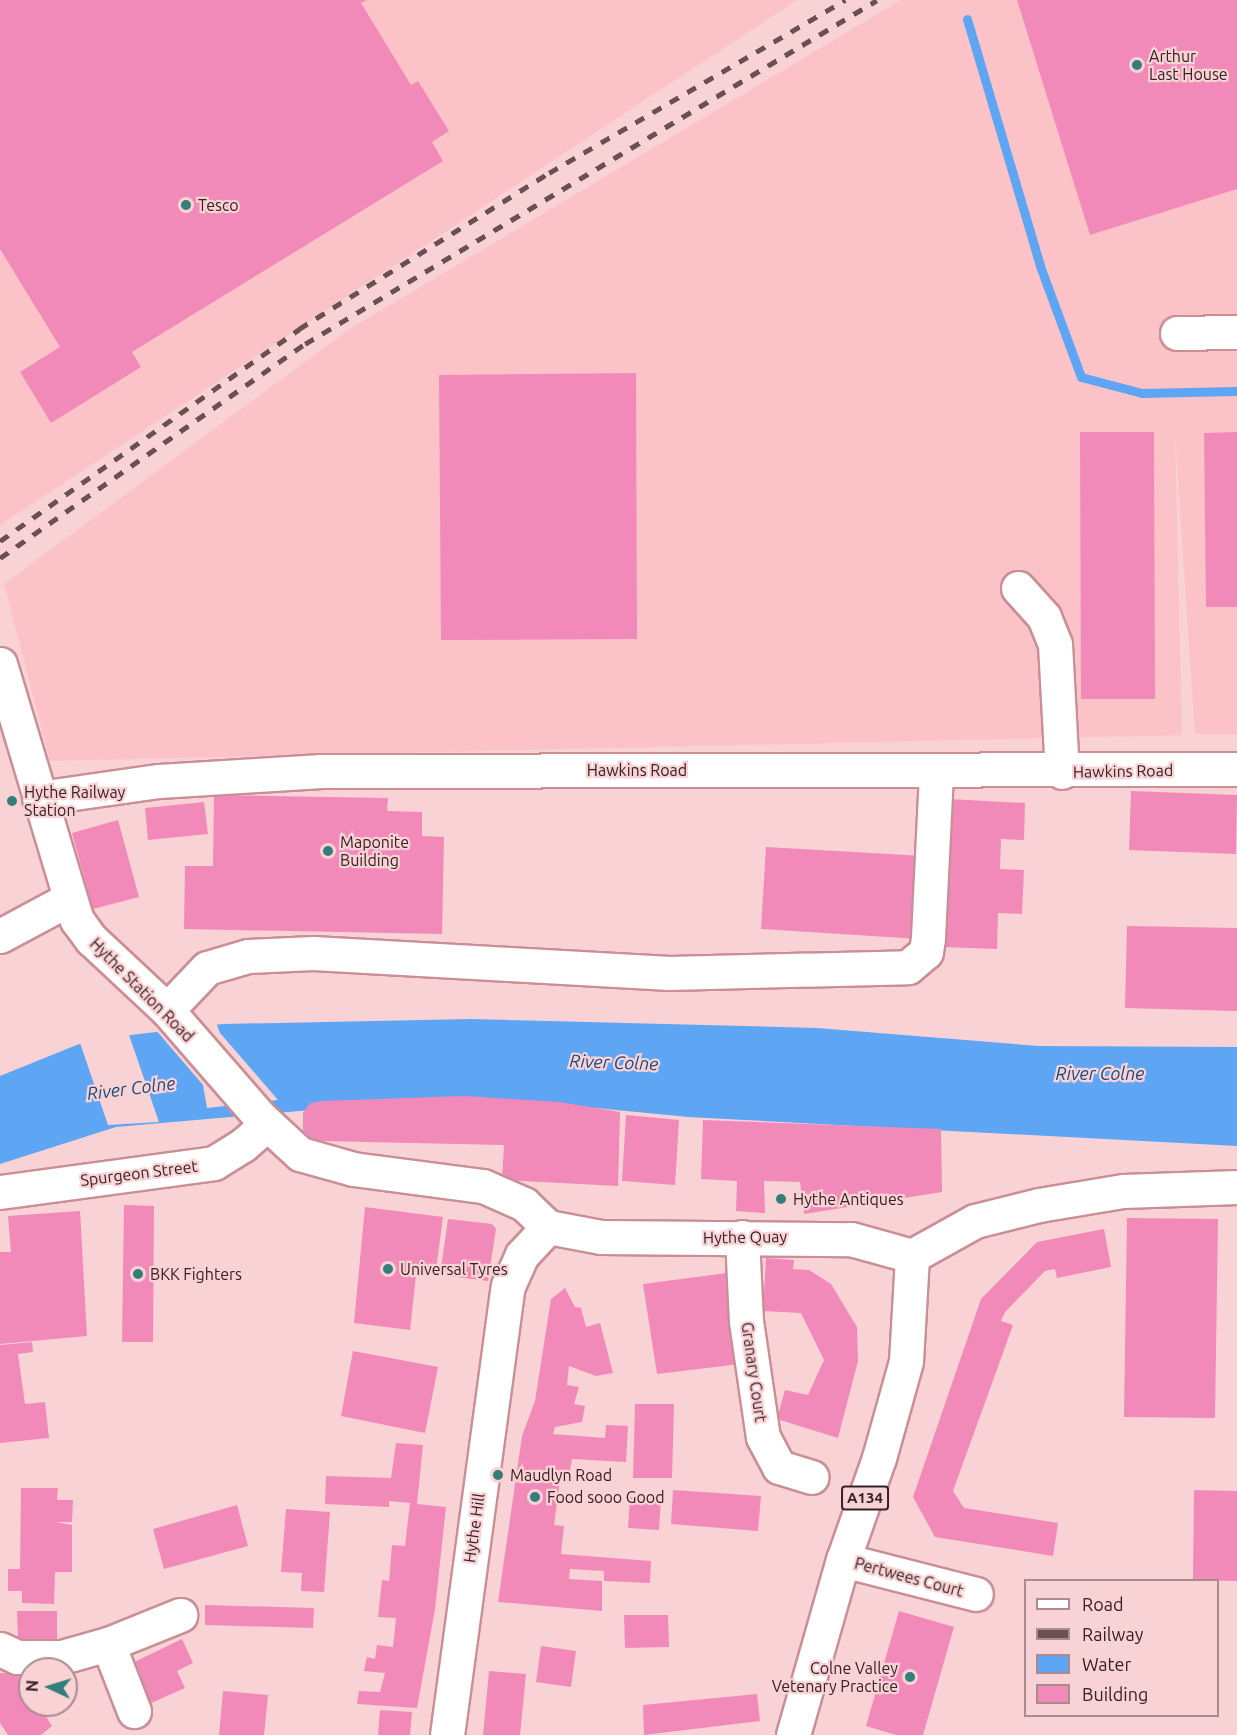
<!DOCTYPE html>
<html>
<head>
<meta charset="utf-8">
<style>
  body { margin:0 }
  #map { position:relative; width:1237px; height:1735px; overflow:hidden; background:#f8d2d5; font-family:Ubuntu,sans-serif }
  div>[style] { position:absolute }
  [style*='--x'] { left:calc(var(--x)*1px); top:calc(var(--y)*1px); width:calc(var(--w)*1px); rotate:calc(var(--a)*1deg) }
  .built>* { inset:0; background:#fbc3c8 }
  .water>* { inset:0; background:#5ea5f4 }
  .pier>* { inset:0; background:#f8d2d5 }
  .stream>* { height:9px; margin:-4.5px; padding:0 4.5px; transform-origin:4.5px; border-radius:4.5px; background:#5ea5f4 }
  .building>* { inset:0; background:#f28ab9 }
  .roads { filter:drop-shadow(2px 0 #ca8f95) drop-shadow(-2px 0 #ca8f95) drop-shadow(0 2px #ca8f95) drop-shadow(0 -2px #ca8f95) }
  .minor>* { height:33px; margin:-16.5px; padding:0 16.5px; transform-origin:16.5px; border-radius:16.5px; background:#fff }
  .major>* { height:33px; margin:-16.5px; padding:0 16.5px; transform-origin:16.5px; border-radius:16.5px; background:#fff }
  .rail>* { height:4.5px; margin-top:-2.25px; transform-origin:0; background:repeating-linear-gradient(90deg,#6b5053 0 10px,transparent 0 20px) }
  .dots>* { width:16px; height:16px; translate:-50% -50%; box-sizing:border-box; border:3px solid #f8d2d5; border-radius:50% }
  span { translate:-50% -50%; white-space:nowrap; text-align:center; line-height:1.15; -webkit-text-stroke:4.5px #f8d2d5; paint-order:stroke }
  .shield-label span { padding:2px 4px; background:#f8d2d5; border:2px solid; border-radius:4px; -webkit-text-stroke-width:0 }
  .shield-label { font-size:15px; color:#382124; font-weight:700 }
  .poi-label { font-size:16px; color:#382124 }
  .left { translate:0 -50%; text-align:left }
  .right { translate:-100% -50%; text-align:right }
  .street-label { font-size:16px; color:#382124 }
  .water-label { font-size:18px; color:#18497c; font-style:italic }
  .legend { position:absolute; left:1024px; top:1579px; width:195px; height:138px; box-sizing:border-box; background:#f8d2d5; border:2px solid #ab8b8e; margin:0; padding:8px 10px; list-style:none; font-size:18px; color:#382124 }
  .legend li { display:flex; align-items:center; gap:12px; height:30px }
  .legend b { width:30px; border:2px solid #ab8b8e }
  .north { position:absolute; left:18px; top:1657px; width:60px; height:60px; box-sizing:border-box; background:#f8d2d5; border:2px solid #ab8b8e; border-radius:50%; rotate:274deg; font-size:16px; font-weight:700; line-height:24px; text-align:center; color:#382124 }
  .north::after { content:''; display:block; margin:auto; width:21px; height:27px; background:#347d7a; clip-path:polygon(50% 0,100% 100%,50% 72%,0 100%) }
</style>
</head>
<body>
<div id="map">
  <div class="built">
    <i style="clip-path:polygon(0 0,797px 0,0 525px)"></i>
    <i style="clip-path:polygon(901px 0,1237px 0,1237px 734px,1195px 734px,1175px 435px,1182px 735px,50px 761px,4px 584px,348px 330px)"></i>
  </div>
  <div class="water">
    <i style="clip-path:polygon(471px 1019px,817px 1028px,1038px 1046px,1237px 1047px,1237px 1146px,688px 1117px,514px 1100px,424px 1100px,116px 1127px,0 1164px,0 1076px,89px 1040px,223px 1024px)"></i>
  </div>
  <div class="pier">
    <i style="clip-path:polygon(216px 1022px,220px 1033px,278px 1100px,207px 1108px,203px 1085px,155px 1029px)"></i>
    <i style="clip-path:polygon(128px 1032px,159px 1122px,108px 1125px,79px 1040px)"></i>
  </div>
  <div class="stream">
    <i style="--x:967;--y:19;--w:258;--a:73.5"></i>
    <i style="--x:1040;--y:266;--w:118;--a:69.7"></i>
    <i style="--x:1081;--y:377;--w:63;--a:14.7"></i>
    <i style="--x:1142;--y:393;--w:95;--a:-1.2"></i>
  </div>
  <div class="building">
    <i style="clip-path:polygon(0 0,367px 0,361px 3px,411px 85px,418px 81px,449px 131px,432px 142px,443px 161px,132px 352px,141px 367px,51px 423px,20px 372px,60px 347px,0 249px)"></i>
    <i style="clip-path:polygon(1017px 0,1237px 0,1237px 189px,1090px 235px)"></i>
    <i style="clip-path:polygon(636px 373px,637px 639px,441px 640px,439px 375px)"></i>
    <i style="clip-path:polygon(1080px 432px,1154px 432px,1155px 699px,1081px 699px)"></i>
    <i style="clip-path:polygon(1237px 432px,1237px 607px,1206px 607px,1204px 433px)"></i>
    <i style="clip-path:polygon(1131px 791px,1237px 795px,1236px 854px,1129px 850px)"></i>
    <i style="clip-path:polygon(214px 795px,388px 798px,387px 811px,422px 812px,422px 836px,444px 837px,442px 934px,184px 929px,185px 866px,213px 866px)"></i>
    <i style="clip-path:polygon(949px 799px,1025px 803px,1024px 840px,1001px 839px,1000px 869px,1024px 870px,1022px 914px,998px 913px,997px 949px,942px 947px)"></i>
    <i style="clip-path:polygon(204px 802px,208px 834px,148px 840px,145px 808px)"></i>
    <i style="clip-path:polygon(118px 820px,139px 897px,93px 909px,72px 833px)"></i>
    <i style="clip-path:polygon(766px 847px,924px 856px,919px 939px,761px 929px)"></i>
    <i style="clip-path:polygon(1127px 926px,1237px 928px,1237px 1011px,1125px 1008px)"></i>
    <i style="clip-path:polygon(464px 1096px,559px 1102px,620px 1112px,618px 1186px,502px 1180px,504px 1145px,320px 1141px,309px 1137px,303px 1130px,303px 1113px,310px 1103px,322px 1101px)"></i>
    <i style="clip-path:polygon(626px 1115px,679px 1120px,675px 1185px,622px 1181px)"></i>
    <i style="clip-path:polygon(703px 1120px,941px 1129px,942px 1192px,804px 1214px,800px 1182px,764px 1181px,765px 1213px,736px 1211px,737px 1181px,701px 1179px)"></i>
    <i style="clip-path:polygon(124px 1205px,154px 1206px,153px 1342px,122px 1342px)"></i>
    <i style="clip-path:polygon(365px 1207px,443px 1217px,436px 1270px,417px 1267px,410px 1330px,354px 1323px)"></i>
    <i style="clip-path:polygon(80px 1211px,87px 1336px,0 1344px,0 1252px,11px 1252px,8px 1216px)"></i>
    <i style="clip-path:polygon(1127px 1218px,1218px 1219px,1215px 1418px,1124px 1417px)"></i>
    <i style="clip-path:polygon(448px 1219px,492px 1224px,496px 1229px,488px 1281px,440px 1275px)"></i>
    <i style="clip-path:polygon(1104px 1229px,1111px 1267px,1057px 1278px,1055px 1269px,1045px 1271px,1005px 1312px,1001px 1321px,1013px 1325px,953px 1491px,964px 1508px,1058px 1523px,1053px 1556px,935px 1537px,913px 1497px,981px 1299px,1037px 1242px)"></i>
    <i style="clip-path:polygon(766px 1258px,794px 1260px,793px 1269px,809px 1270px,831px 1284px,857px 1327px,858px 1361px,838px 1438px,777px 1419px,785px 1390px,808px 1395px,824px 1360px,801px 1313px,763px 1311px)"></i>
    <i style="clip-path:polygon(727px 1273px,740px 1364px,657px 1374px,643px 1284px)"></i>
    <i style="clip-path:polygon(565px 1288px,575px 1307px,581px 1308px,586px 1327px,600px 1323px,613px 1373px,596px 1376px,569px 1366px,567px 1385px,579px 1387px,574px 1404px,585px 1406px,582px 1422px,555px 1427px,553px 1434px,605px 1438px,606px 1425px,628px 1426px,626px 1462px,572px 1459px,568px 1481px,560px 1480px,554px 1525px,564px 1526px,561px 1554px,651px 1561px,650px 1583px,604px 1581px,604px 1571px,570px 1569px,569px 1579px,602px 1581px,602px 1611px,498px 1602px,522px 1436px,535px 1401px,551px 1299px)"></i>
    <i style="clip-path:polygon(32px 1342px,33px 1352px,18px 1354px,25px 1404px,45px 1402px,49px 1438px,0 1443px,0 1345px)"></i>
    <i style="clip-path:polygon(353px 1351px,438px 1367px,425px 1433px,341px 1416px)"></i>
    <i style="clip-path:polygon(635px 1404px,674px 1404px,672px 1478px,633px 1478px)"></i>
    <i style="clip-path:polygon(396px 1443px,423px 1445px,417px 1504px,446px 1507px,435px 1609px,417px 1708px,357px 1704px,359px 1691px,380px 1692px,385px 1673px,364px 1671px,367px 1657px,375px 1659px,377px 1645px,393px 1647px,396px 1618px,378px 1617px,381px 1589px,382px 1580px,389px 1581px,392px 1545px,405px 1546px,410px 1503px,389px 1501px,389px 1507px,325px 1504px,326px 1476px,391px 1478px)"></i>
    <i style="clip-path:polygon(21px 1488px,58px 1488px,57px 1500px,73px 1500px,72px 1522px,56px 1522px,72px 1525px,72px 1572px,55px 1572px,54px 1604px,22px 1603px,22px 1591px,8px 1591px,8px 1569px,20px 1569px)"></i>
    <i style="clip-path:polygon(673px 1490px,761px 1496px,758px 1531px,671px 1524px)"></i>
    <i style="clip-path:polygon(1194px 1490px,1237px 1491px,1237px 1581px,1193px 1580px)"></i>
    <i style="clip-path:polygon(630px 1497px,661px 1499px,659px 1530px,628px 1528px)"></i>
    <i style="clip-path:polygon(237px 1505px,248px 1546px,164px 1569px,153px 1529px)"></i>
    <i style="clip-path:polygon(286px 1509px,330px 1512px,324px 1592px,301px 1591px,302px 1573px,281px 1572px)"></i>
    <i style="clip-path:polygon(205px 1605px,314px 1608px,313px 1628px,205px 1625px)"></i>
    <i style="clip-path:polygon(17px 1611px,57px 1611px,57px 1641px,18px 1641px)"></i>
    <i style="clip-path:polygon(899px 1611px,954px 1627px,923px 1735px,896px 1735px,866px 1726px)"></i>
    <i style="clip-path:polygon(624px 1615px,668px 1615px,669px 1647px,625px 1648px)"></i>
    <i style="clip-path:polygon(182px 1639px,193px 1663px,177px 1671px,185px 1688px,149px 1704px,130px 1664px)"></i>
    <i style="clip-path:polygon(541px 1646px,576px 1651px,571px 1687px,536px 1682px)"></i>
    <i style="clip-path:polygon(489px 1671px,526px 1674px,520px 1735px,483px 1735px)"></i>
    <i style="clip-path:polygon(0 1673px,30px 1674px,30px 1705px,39px 1705px,52px 1726px,41px 1735px,8px 1735px,0 1723px)"></i>
    <i style="clip-path:polygon(223px 1691px,268px 1695px,264px 1735px,219px 1735px)"></i>
    <i style="clip-path:polygon(757px 1694px,760px 1721px,644px 1735px,643px 1705px)"></i>
    <i style="clip-path:polygon(380px 1710px,412px 1712px,410px 1735px,378px 1735px)"></i>
  </div>
  <div class="roads">
    <div class="minor">
      <i style="--x:1177;--y:333;--w:60;--a:-1"></i>
      <i style="--x:1018;--y:588;--w:39;--a:48"></i>
      <i style="--x:1044;--y:617;--w:29;--a:68"></i>
      <i style="--x:1055;--y:644;--w:128;--a:86.9"></i>
      <i style="--x:0;--y:664;--w:267;--a:73.3"></i>
      <i style="--x:77;--y:920;--w:24;--a:54"></i>
      <i style="--x:91;--y:939;--w:104;--a:43.1"></i>
      <i style="--x:167;--y:1010;--w:143;--a:49"></i>
      <i style="--x:261;--y:1118;--w:53;--a:42.7"></i>
      <i style="--x:300;--y:1154;--w:55;--a:15.8"></i>
      <i style="--x:353;--y:1169;--w:131;--a:7.5"></i>
      <i style="--x:483;--y:1186;--w:45;--a:23.7"></i>
      <i style="--x:524;--y:1204;--w:33;--a:44"></i>
      <i style="--x:548;--y:1227;--w:54;--a:10.7"></i>
      <i style="--x:601;--y:1237;--w:250;--a:0.5"></i>
      <i style="--x:851;--y:1239;--w:63;--a:15.6"></i>
      <i style="--x:39;--y:798;--w:121;--a:-8.1"></i>
      <i style="--x:159;--y:781;--w:163;--a:-3.5"></i>
      <i style="--x:322;--y:771;--w:915;--a:-0.13"></i>
      <i style="--x:0;--y:936;--w:78;--a:-28.2"></i>
      <i style="--x:167;--y:1010;--w:58;--a:-46.4"></i>
      <i style="--x:207;--y:968;--w:43;--a:-16.3"></i>
      <i style="--x:248;--y:956;--w:65;--a:-2.6"></i>
      <i style="--x:313;--y:953;--w:357;--a:3.2"></i>
      <i style="--x:669;--y:973;--w:239;--a:-1.4"></i>
      <i style="--x:908;--y:967;--w:23;--a:-40"></i>
      <i style="--x:926;--y:952;--w:15;--a:-82"></i>
      <i style="--x:928;--y:937;--w:166;--a:-87.2"></i>
      <i style="--x:0;--y:1192;--w:216;--a:-7.7"></i>
      <i style="--x:214;--y:1163;--w:34;--a:-32"></i>
      <i style="--x:243;--y:1145;--w:32;--a:-41"></i>
      <i style="--x:742;--y:1237;--w:84;--a:87.3"></i>
      <i style="--x:746;--y:1321;--w:117;--a:81.7"></i>
      <i style="--x:763;--y:1437;--w:34;--a:62"></i>
      <i style="--x:779;--y:1467;--w:34;--a:17"></i>
      <i style="--x:843;--y:1560;--w:137;--a:14.3"></i>
      <i style="--x:108;--y:1644;--w:72;--a:68.8"></i>
      <i style="--x:0;--y:1649;--w:19;--a:25"></i>
      <i style="--x:17;--y:1657;--w:45;--a:0"></i>
      <i style="--x:62;--y:1657;--w:48;--a:-15.8"></i>
      <i style="--x:108;--y:1644;--w:78;--a:-21.9"></i>
      <i style="--x:447;--y:1735;--w:453;--a:-82.3"></i>
      <i style="--x:508;--y:1286;--w:34;--a:-66"></i>
      <i style="--x:522;--y:1255;--w:38;--a:-47"></i>
    </div>
    <div class="major">
      <i style="--x:793;--y:1735;--w:182;--a:-74.1"></i>
      <i style="--x:843;--y:1560;--w:108;--a:-70.6"></i>
      <i style="--x:879;--y:1458;--w:101;--a:-74.4"></i>
      <i style="--x:906;--y:1361;--w:105;--a:-86.7"></i>
      <i style="--x:912;--y:1256;--w:72;--a:-29.1"></i>
      <i style="--x:975;--y:1221;--w:66;--a:-14"></i>
      <i style="--x:1039;--y:1205;--w:85;--a:-9.5"></i>
      <i style="--x:1123;--y:1191;--w:114;--a:-2"></i>
    </div>
  </div>
  <div class="rail">
    <i style="--x:0;--y:541;--w:367;--a:-35.3"></i>
    <i style="--x:299;--y:329;--w:295;--a:-32"></i>
    <i style="--x:549;--y:173;--w:343;--a:-30.3"></i>
    <i style="--x:0;--y:558;--w:373;--a:-35.1"></i>
    <i style="--x:305;--y:344;--w:667;--a:-31.02"></i>
  </div>
  <div class="dots">
    <i style="left:1137px;top:65px;background:#347d7a"></i>
    <i style="left:186px;top:205px;background:#347d7a"></i>
    <i style="left:12px;top:801px;background:#347d7a"></i>
    <i style="left:328px;top:851px;background:#347d7a"></i>
    <i style="left:781px;top:1199px;background:#347d7a"></i>
    <i style="left:388px;top:1269px;background:#347d7a"></i>
    <i style="left:138px;top:1274px;background:#347d7a"></i>
    <i style="left:498px;top:1475px;background:#347d7a"></i>
    <i style="left:535px;top:1497px;background:#347d7a"></i>
    <i style="left:910px;top:1677px;background:#347d7a"></i>
  </div>
  <div class="shield-label">
    <span style="left:865px;top:1498px">A134</span>
  </div>
  <div class="poi-label">
    <span class="left" style="left:1149px;top:65px">Arthur<br>Last House</span>
    <span class="left" style="left:198px;top:205px">Tesco</span>
    <span class="left" style="left:24px;top:801px">Hythe Railway<br>Station</span>
    <span class="left" style="left:340px;top:851px">Maponite<br>Building</span>
    <span class="left" style="left:793px;top:1199px">Hythe Antiques</span>
    <span class="left" style="left:400px;top:1269px">Universal Tyres</span>
    <span class="left" style="left:150px;top:1274px">BKK Fighters</span>
    <span class="left" style="left:510px;top:1475px">Maudlyn Road</span>
    <span class="left" style="left:547px;top:1497px">Food sooo Good</span>
    <span class="right" style="left:898px;top:1677px">Colne Valley<br>Vetenary Practice</span>
  </div>
  <div class="street-label">
    <span style="left:637px;top:770px">Hawkins Road</span>
    <span style="left:1123px;top:771px;rotate:-1deg">Hawkins Road</span>
    <span style="left:142px;top:990px;rotate:45deg">Hythe Station Road</span>
    <span style="left:139px;top:1173px;rotate:-7deg">Spurgeon Street</span>
    <span style="left:745px;top:1237px;rotate:-1deg">Hythe Quay</span>
    <span style="left:754px;top:1372px;rotate:82deg">Granary Court</span>
    <span style="left:474px;top:1528px;rotate:-82deg">Hythe Hill</span>
    <span style="left:909px;top:1577px;rotate:15deg">Pertwees Court</span>
  </div>
  <div class="water-label">
    <span style="left:614px;top:1062px;rotate:2deg">River Colne</span>
    <span style="left:1100px;top:1073px">River Colne</span>
    <span style="left:131px;top:1088px;rotate:-7deg">River Colne</span>
  </div>
  <ul class="legend">
  <li><b style="height:8px;background:#fff"></b>Road</li>
  <li><b style="height:8px;background:#6b5053"></b>Railway</li>
  <li><b style="height:16px;background:#5ea5f4"></b>Water</li>
  <li><b style="height:16px;background:#f28ab9"></b>Building</li>
  </ul>
  <div class="north">N</div>
</div>
</body>
</html>
